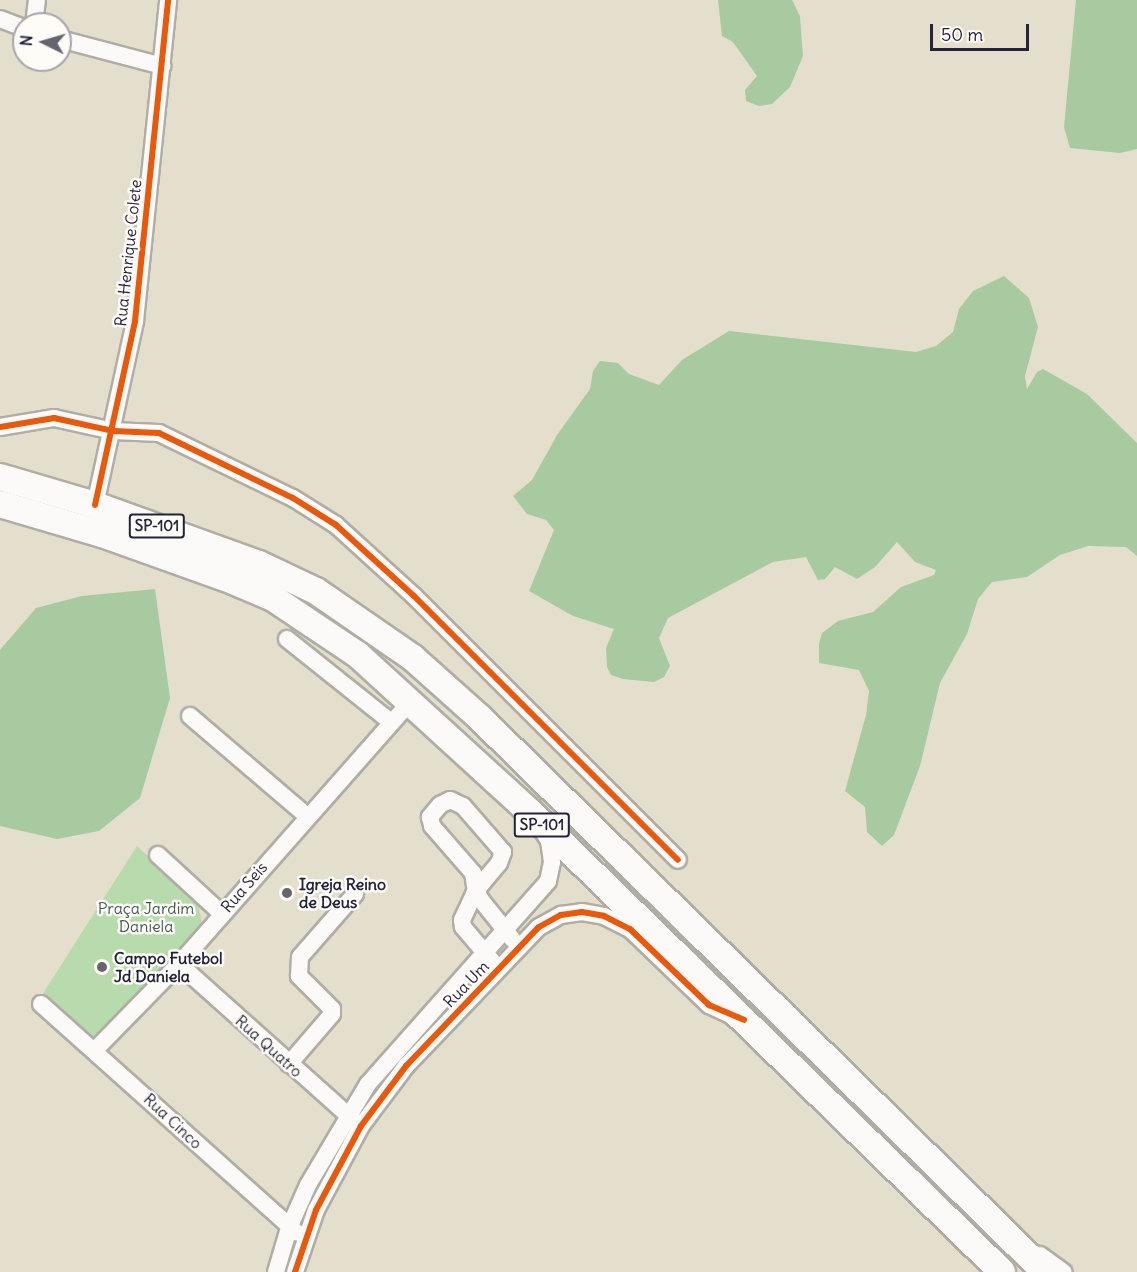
<!DOCTYPE html>
<html>
<head>
<meta charset="utf-8">
<style>
  body { margin:0 }
  #map { position:relative; width:1137px; height:1272px; overflow:hidden; background:#e4dfcd; font-family:Delius,sans-serif }
  div>[style] { position:absolute }
  [style*='--x'] { left:calc(var(--x)*1px); top:calc(var(--y)*1px); width:calc(var(--w)*1px); rotate:calc(var(--a)*1deg) }
  .green>* { inset:0; background:#b7dbad }
  .forest>* { inset:0; background:#a7caa0 }
  .roads { filter:drop-shadow(2px 0 #b0ada4) drop-shadow(-2px 0 #b0ada4) drop-shadow(0 2px #b0ada4) drop-shadow(0 -2px #b0ada4) }
  .minor>* { height:16px; margin:-8px; padding:0 8px; transform-origin:8px; border-radius:8px; background:#fbfaf8 }
  .highway>* { height:26px; margin:-13px; padding:0 13px; transform-origin:13px; border-radius:13px; background:#fbfaf8 }
  .cycleway>* { height:6px; margin:-3px; padding:0 3px; transform-origin:3px; border-radius:3px; background:#e8590c }
  .dots>* { width:16px; height:16px; translate:-50% -50%; box-sizing:border-box; border:3px solid #fdfcf7; border-radius:50% }
  span { translate:-50% -50%; white-space:nowrap; text-align:center; line-height:1.15; -webkit-text-stroke:5px #fdfcf7; paint-order:stroke }
  .shield-label span { padding:2px 4px; background:#fdfcf7; border:2px solid; border-radius:4px; -webkit-text-stroke-width:0 }
  .shield-label { font-size:15px; color:#22223b; font-weight:700 }
  .street-label { font-size:16px; color:#22223b }
  .poi-label { font-size:16px; color:#22223b; font-weight:700 }
  .left { translate:0 -50%; text-align:left }
  .park-label { font-size:16px; color:#445955 }
  .north { position:absolute; left:12px; top:12px; width:60px; height:60px; box-sizing:border-box; background:#fdfcf7; border:2px solid #a5a5ac; border-radius:50%; rotate:275deg; font-size:16px; font-weight:700; line-height:24px; text-align:center; color:#22223b }
  .north::after { content:''; display:block; margin:auto; width:21px; height:27px; background:#66646e; clip-path:polygon(50% 0,100% 100%,50% 72%,0 100%) }
  .scale { position:absolute; left:930px; top:24px; width:99px; height:27px; box-sizing:border-box; border:3px solid #22223b; border-top:0; padding-left:8px; font-size:18px; line-height:21px; white-space:nowrap; color:#22223b; -webkit-text-stroke:4px #fdfcf7; paint-order:stroke }
</style>
</head>
<body>
<div id="map">
  <div class="green">
    <i style="clip-path:polygon(137px 846px,198px 902px,202px 924px,110px 1030px,92px 1036px,80px 1030px,42px 995px)"></i>
  </div>
  <div class="forest">
    <i style="clip-path:polygon(718px 0,792px 0,800px 16px,803px 56px,790px 87px,772px 104px,759px 106px,746px 101px,745px 90px,757px 76px,733px 42px,722px 36px)"></i>
    <i style="clip-path:polygon(1076px 0,1137px 0,1137px 149px,1120px 153px,1070px 148px,1064px 127px)"></i>
    <i style="clip-path:polygon(1004px 276px,1029px 298px,1038px 327px,1025px 376px,1027px 389px,1037px 372px,1043px 369px,1087px 394px,1137px 443px,1137px 556px,1126px 547px,1088px 546px,1060px 555px,1027px 577px,992px 582px,978px 599px,967px 634px,940px 683px,920px 766px,894px 835px,882px 846px,867px 832px,865px 807px,845px 791px,866px 715px,869px 691px,859px 670px,819px 663px,819px 644px,822px 633px,838px 621px,873px 612px,901px 587px,934px 575px,936px 570px,915px 562px,897px 542px,875px 567px,857px 579px,835px 567px,825px 579px,818px 580px,806px 557px,773px 562px,668px 618px,659px 638px,670px 666px,664px 677px,654px 682px,623px 679px,611px 675px,607px 667px,606px 648px,614px 629px,573px 616px,529px 591px,554px 530px,546px 520px,527px 514px,513px 496px,532px 480px,557px 435px,590px 389px,593px 371px,600px 361px,618px 363px,629px 374px,659px 385px,682px 360px,729px 331px,916px 352px,936px 346px,953px 332px,959px 309px,973px 291px)"></i>
    <i style="clip-path:polygon(155px 589px,170px 698px,140px 798px,99px 831px,57px 839px,0 826px,0 650px,36px 608px,82px 596px)"></i>
  </div>
  <div class="roads">
    <div class="minor">
      <i style="--x:0;--y:19;--w:26;--a:21"></i>
      <i style="--x:34;--y:24;--w:24;--a:-83"></i>
      <i style="--x:60;--y:39;--w:106;--a:14.8"></i>
      <i style="--x:0;--y:427;--w:55;--a:-9.5"></i>
      <i style="--x:54;--y:418;--w:60;--a:12.4"></i>
      <i style="--x:113;--y:431;--w:46;--a:2.5"></i>
      <i style="--x:159;--y:433;--w:149;--a:25.9"></i>
      <i style="--x:293;--y:498;--w:51;--a:32.1"></i>
      <i style="--x:336;--y:525;--w:105;--a:42.3"></i>
      <i style="--x:414;--y:596;--w:373;--a:45"></i>
      <i style="--x:95;--y:505;--w:188;--a:-77.7"></i>
      <i style="--x:135;--y:321;--w:323;--a:-84.1"></i>
      <i style="--x:287;--y:639;--w:133;--a:38.6"></i>
      <i style="--x:190;--y:716;--w:153;--a:40.5"></i>
      <i style="--x:158;--y:855;--w:86;--a:42.6"></i>
      <i style="--x:492;--y:961;--w:45;--a:-130.5"></i>
      <i style="--x:463;--y:927;--w:7;--a:-98"></i>
      <i style="--x:462;--y:920;--w:29;--a:-65"></i>
      <i style="--x:474;--y:894;--w:4;--a:-56"></i>
      <i style="--x:476;--y:891;--w:11;--a:-52"></i>
      <i style="--x:483;--y:882;--w:25;--a:-50"></i>
      <i style="--x:499;--y:863;--w:12;--a:-70"></i>
      <i style="--x:503;--y:852;--w:61;--a:-131"></i>
      <i style="--x:463;--y:806;--w:14;--a:-155"></i>
      <i style="--x:450;--y:800;--w:11;--a:153"></i>
      <i style="--x:440;--y:805;--w:16;--a:130"></i>
      <i style="--x:430;--y:817;--w:9;--a:77"></i>
      <i style="--x:432;--y:826;--w:62;--a:48.9"></i>
      <i style="--x:473;--y:873;--w:18;--a:81"></i>
      <i style="--x:476;--y:891;--w:10;--a:61"></i>
      <i style="--x:481;--y:900;--w:51;--a:51.3"></i>
      <i style="--x:179;--y:964;--w:237;--a:41.8"></i>
      <i style="--x:41;--y:1004;--w:343;--a:41.8"></i>
      <i style="--x:95;--y:1050;--w:120;--a:-45.7"></i>
      <i style="--x:179;--y:964;--w:352;--a:-48.6"></i>
      <i style="--x:289;--y:1064;--w:66;--a:-49.3"></i>
      <i style="--x:332;--y:1014;--w:5;--a:-90"></i>
      <i style="--x:332;--y:1009;--w:47;--a:-135"></i>
      <i style="--x:299;--y:976;--w:19;--a:-87"></i>
      <i style="--x:300;--y:957;--w:84;--a:-48.9"></i>
      <i style="--x:1040;--y:1255;--w:29;--a:36"></i>
      <i style="--x:276;--y:1272;--w:46;--a:-73.5"></i>
      <i style="--x:289;--y:1228;--w:47;--a:-66.2"></i>
      <i style="--x:308;--y:1185;--w:117;--a:-59.3"></i>
      <i style="--x:368;--y:1084;--w:271;--a:-48.4"></i>
      <i style="--x:548;--y:881;--w:19;--a:-78"></i>
      <i style="--x:552;--y:862;--w:21;--a:-98"></i>
      <i style="--x:549;--y:841;--w:13;--a:-122"></i>
      <i style="--x:295;--y:1272;--w:65;--a:-71.3"></i>
      <i style="--x:316;--y:1210;--w:95;--a:-61.8"></i>
      <i style="--x:361;--y:1126;--w:75;--a:-53.1"></i>
      <i style="--x:406;--y:1066;--w:192;--a:-46.3"></i>
      <i style="--x:539;--y:927;--w:25;--a:-29"></i>
      <i style="--x:561;--y:915;--w:21;--a:-8"></i>
      <i style="--x:582;--y:912;--w:22;--a:10"></i>
      <i style="--x:604;--y:916;--w:29;--a:27"></i>
      <i style="--x:630;--y:929;--w:110;--a:43.9"></i>
      <i style="--x:709;--y:1005;--w:23;--a:25"></i>
    </div>
    <div class="highway">
      <i style="--x:0;--y:477;--w:99;--a:16.4"></i>
      <i style="--x:95;--y:505;--w:174;--a:19.8"></i>
      <i style="--x:259;--y:564;--w:63;--a:25.3"></i>
      <i style="--x:316;--y:591;--w:118;--a:34.6"></i>
      <i style="--x:413;--y:658;--w:90;--a:41.8"></i>
      <i style="--x:480;--y:718;--w:791;--a:44.44"></i>
      <i style="--x:0;--y:504;--w:106;--a:16.4"></i>
      <i style="--x:102;--y:534;--w:139;--a:19.7"></i>
      <i style="--x:233;--y:581;--w:43;--a:23"></i>
      <i style="--x:273;--y:598;--w:102;--a:33.8"></i>
      <i style="--x:358;--y:655;--w:233;--a:42.4"></i>
      <i style="--x:530;--y:812;--w:659;--a:44.26"></i>
    </div>
  </div>
  <div class="cycleway">
    <i style="--x:0;--y:427;--w:55;--a:-9.5"></i>
    <i style="--x:54;--y:418;--w:60;--a:12.4"></i>
    <i style="--x:113;--y:431;--w:46;--a:2.5"></i>
    <i style="--x:159;--y:433;--w:149;--a:25.9"></i>
    <i style="--x:293;--y:498;--w:51;--a:32.1"></i>
    <i style="--x:336;--y:525;--w:105;--a:42.3"></i>
    <i style="--x:414;--y:596;--w:373;--a:45"></i>
    <i style="--x:95;--y:505;--w:188;--a:-77.7"></i>
    <i style="--x:135;--y:321;--w:323;--a:-84.1"></i>
    <i style="--x:295;--y:1272;--w:65;--a:-71.3"></i>
    <i style="--x:316;--y:1210;--w:95;--a:-61.8"></i>
    <i style="--x:361;--y:1126;--w:75;--a:-53.1"></i>
    <i style="--x:406;--y:1066;--w:192;--a:-46.3"></i>
    <i style="--x:539;--y:927;--w:25;--a:-29"></i>
    <i style="--x:561;--y:915;--w:21;--a:-8"></i>
    <i style="--x:582;--y:912;--w:22;--a:10"></i>
    <i style="--x:604;--y:916;--w:29;--a:27"></i>
    <i style="--x:630;--y:929;--w:110;--a:43.9"></i>
    <i style="--x:709;--y:1005;--w:38;--a:23"></i>
  </div>
  <div class="dots">
    <i style="left:287px;top:893px;background:#66646e"></i>
    <i style="left:102px;top:967px;background:#66646e"></i>
  </div>
  <div class="shield-label">
    <span style="left:157px;top:526px">SP-101</span>
    <span style="left:542px;top:825px">SP-101</span>
  </div>
  <div class="street-label">
    <span style="left:128px;top:253px;rotate:-84deg">Rua Henrique Colete</span>
    <span style="left:244px;top:887px;rotate:-49deg">Rua Seis</span>
    <span style="left:466px;top:984px;rotate:-46deg">Rua Um</span>
    <span style="left:269px;top:1046px;rotate:42deg">Rua Quatro</span>
    <span style="left:173px;top:1121px;rotate:43deg">Rua Cinco</span>
  </div>
  <div class="poi-label">
    <span class="left" style="left:299px;top:893px">Igreja Reino<br>de Deus</span>
    <span class="left" style="left:114px;top:967px">Campo Futebol<br>Jd Daniela</span>
  </div>
  <div class="park-label">
    <span style="left:146px;top:917px">Praça Jardim<br>Daniela</span>
  </div>
  <div class="north">N</div>
  <div class="scale">50 m</div>
</div>
</body>
</html>
